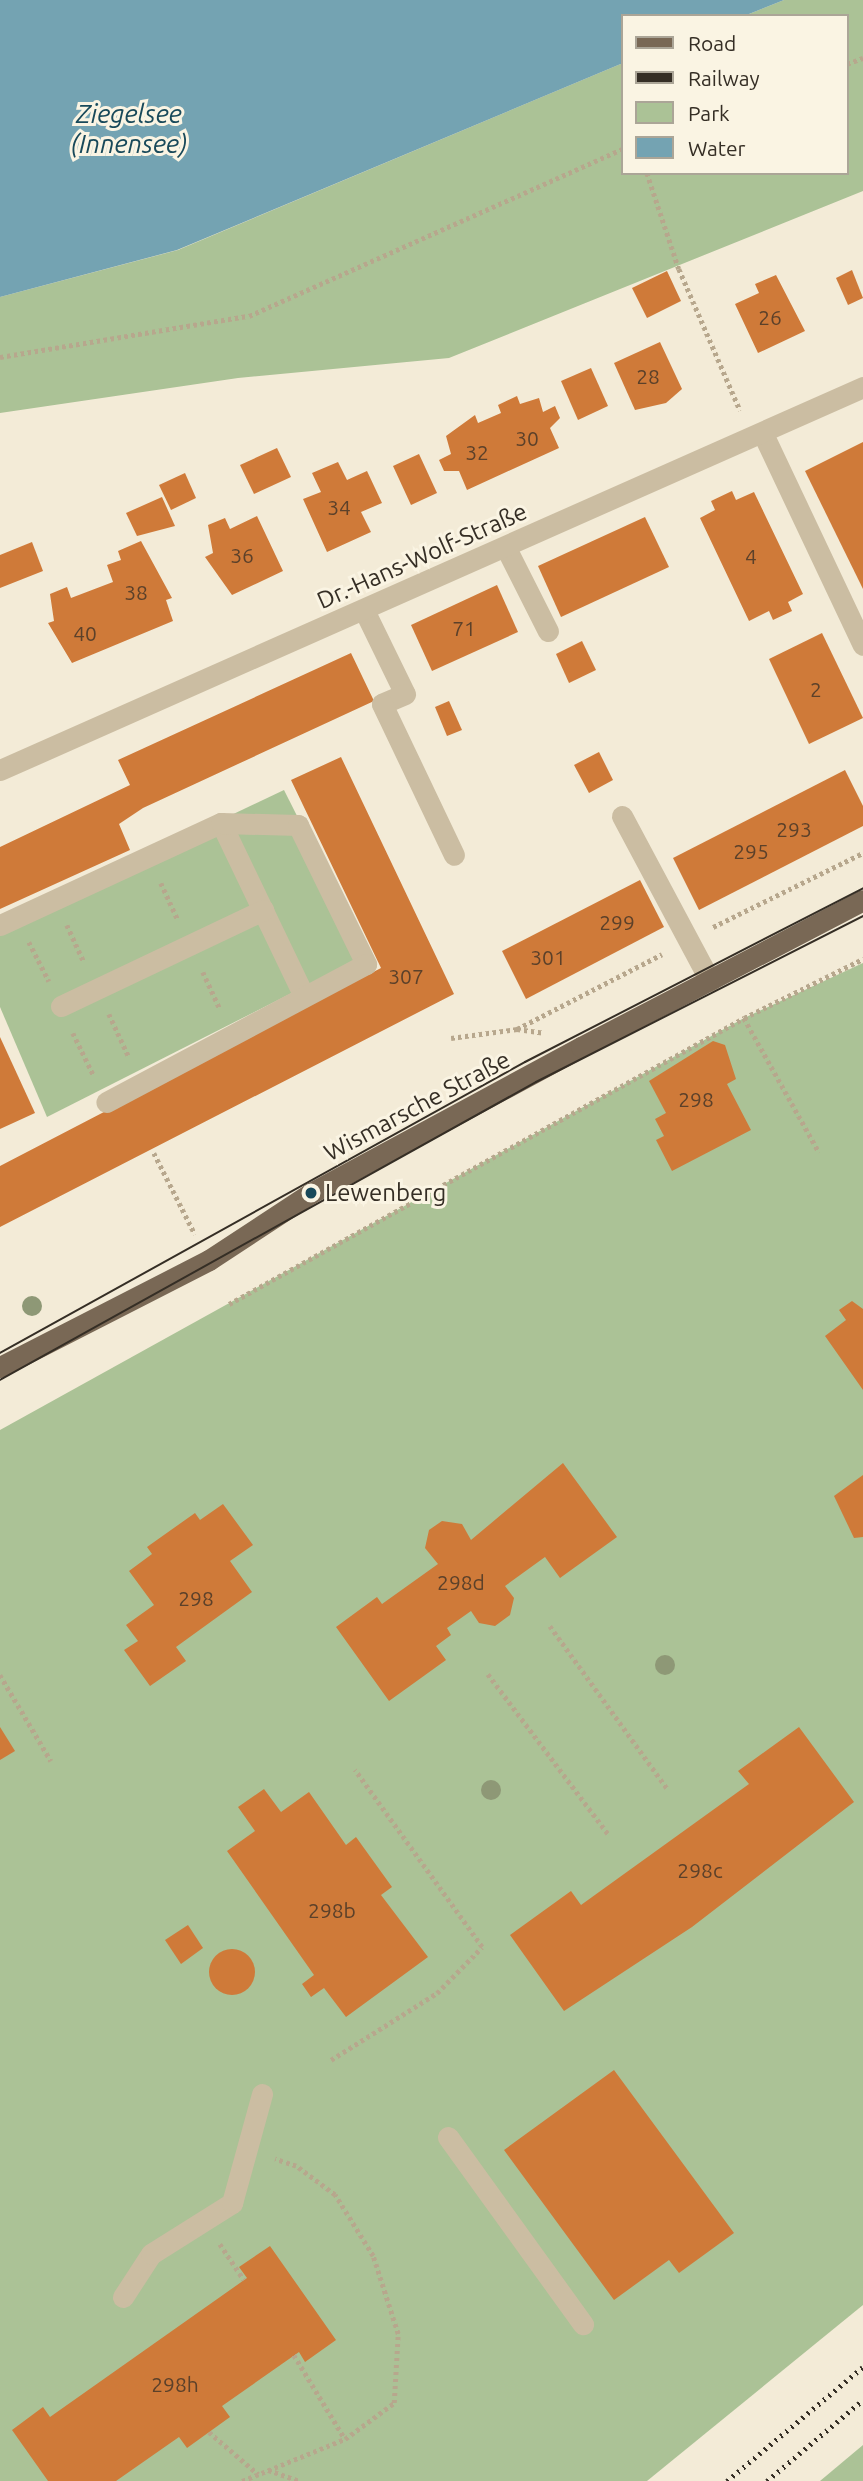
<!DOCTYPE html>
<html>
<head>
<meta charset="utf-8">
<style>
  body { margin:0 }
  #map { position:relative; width:863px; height:2481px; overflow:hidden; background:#f3ebd7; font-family:Ubuntu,sans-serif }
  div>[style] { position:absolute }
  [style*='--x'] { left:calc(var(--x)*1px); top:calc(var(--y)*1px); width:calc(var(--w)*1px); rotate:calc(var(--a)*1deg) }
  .green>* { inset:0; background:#abc296 }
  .water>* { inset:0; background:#74a3b2 }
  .building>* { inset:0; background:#cf7a39 }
  .round { border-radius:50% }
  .path>* { height:4.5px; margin-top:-2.25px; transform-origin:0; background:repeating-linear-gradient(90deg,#b7a78d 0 3.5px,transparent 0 7px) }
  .minor>* { height:21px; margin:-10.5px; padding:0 10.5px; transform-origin:10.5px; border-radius:10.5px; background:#cbbda2 }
  .major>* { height:21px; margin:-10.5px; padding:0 10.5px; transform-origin:10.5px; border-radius:10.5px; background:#796855 }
  .tram>* { height:2px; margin:-1px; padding:0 1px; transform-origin:1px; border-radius:1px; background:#352e25 }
  .rail>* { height:5px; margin-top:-2.5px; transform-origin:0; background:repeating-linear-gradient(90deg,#352e25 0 2px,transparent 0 7px) }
  .trees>* { width:20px; height:20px; margin:-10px; border-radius:50%; background:#8e9876 }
  .dots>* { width:19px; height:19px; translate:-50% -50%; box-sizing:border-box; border:4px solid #faf4e3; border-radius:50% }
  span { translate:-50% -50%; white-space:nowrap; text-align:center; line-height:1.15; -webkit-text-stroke:6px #faf4e3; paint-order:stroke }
  .number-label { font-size:21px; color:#5c412a }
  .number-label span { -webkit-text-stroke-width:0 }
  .street-label { font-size:24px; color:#352e25 }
  .poi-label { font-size:24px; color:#352e25 }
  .left { translate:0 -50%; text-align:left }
  .water-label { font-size:26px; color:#18495a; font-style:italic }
  .legend { position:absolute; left:621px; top:14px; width:228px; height:161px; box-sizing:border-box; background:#faf4e3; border:2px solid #aba597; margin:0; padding:9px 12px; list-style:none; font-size:21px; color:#352e25 }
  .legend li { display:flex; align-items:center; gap:14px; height:35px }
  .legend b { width:35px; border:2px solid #aba597 }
</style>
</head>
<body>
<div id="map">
  <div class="green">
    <i style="clip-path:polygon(784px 0,863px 0,863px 191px,449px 358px,238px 378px,0 413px,0 297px,178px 250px,623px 63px,623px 173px,847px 173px,847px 16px,744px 16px)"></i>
    <i style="clip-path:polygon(284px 790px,367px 955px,47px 1117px,0 1007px,0 925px)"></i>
    <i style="clip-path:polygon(863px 963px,863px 2305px,647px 2481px,0 2481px,0 1430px,744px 1018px)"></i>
    <i style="clip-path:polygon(863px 2445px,863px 2481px,820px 2481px)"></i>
  </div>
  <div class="water">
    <i style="clip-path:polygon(0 0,784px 0,744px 16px,623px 16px,623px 63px,177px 250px,0 297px)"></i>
  </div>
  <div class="building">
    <i style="clip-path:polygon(852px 270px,863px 298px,848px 305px,836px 278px)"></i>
    <i style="clip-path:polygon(667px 271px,681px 301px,647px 318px,632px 288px)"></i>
    <i style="clip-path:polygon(776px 275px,805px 331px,758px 353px,735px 304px,759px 293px,755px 284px)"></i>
    <i style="clip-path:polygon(660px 342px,682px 389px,666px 403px,635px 410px,614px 363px)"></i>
    <i style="clip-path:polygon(591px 368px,608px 406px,578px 420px,561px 381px)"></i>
    <i style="clip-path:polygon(517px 396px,520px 404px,539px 398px,543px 412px,555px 406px,560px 418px,550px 428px,559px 448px,467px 490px,459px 471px,444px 471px,439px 460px,451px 454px,446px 436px,475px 415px,478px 423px,501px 413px,498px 405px)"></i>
    <i style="clip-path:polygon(863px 442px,863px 589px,805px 471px)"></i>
    <i style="clip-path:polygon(277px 448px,291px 477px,254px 494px,240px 465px)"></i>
    <i style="clip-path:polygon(419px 454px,437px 493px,411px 505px,393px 466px)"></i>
    <i style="clip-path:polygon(338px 462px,347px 480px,367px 471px,382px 503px,361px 512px,371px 532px,327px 552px,303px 499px,321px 492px,312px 473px)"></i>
    <i style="clip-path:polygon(185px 473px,196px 498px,171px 510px,159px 485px)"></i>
    <i style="clip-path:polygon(732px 491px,736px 500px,754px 492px,803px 594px,788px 602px,792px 611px,773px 620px,769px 611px,749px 621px,700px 518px,715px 510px,711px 501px)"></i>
    <i style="clip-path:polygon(162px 497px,175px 526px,137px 536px,126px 513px)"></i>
    <i style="clip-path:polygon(257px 516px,283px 571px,232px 595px,205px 557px,213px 553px,208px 525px,225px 518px,230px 529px)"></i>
    <i style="clip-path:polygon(645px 517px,669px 567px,561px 617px,538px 566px)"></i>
    <i style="clip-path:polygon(141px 541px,172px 598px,166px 600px,173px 621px,72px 663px,48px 623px,54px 621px,50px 594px,67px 587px,71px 598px,113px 582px,107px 565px,121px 560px,118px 551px)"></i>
    <i style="clip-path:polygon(32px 542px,43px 571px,0 588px,0 555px)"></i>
    <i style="clip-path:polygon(497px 585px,518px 632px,432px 671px,411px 625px)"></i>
    <i style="clip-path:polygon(822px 633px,863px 718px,809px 744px,769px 659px)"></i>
    <i style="clip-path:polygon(582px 641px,596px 670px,569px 683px,556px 654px)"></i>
    <i style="clip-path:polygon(351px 653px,374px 701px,143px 808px,119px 824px,130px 850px,0 909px,0 847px,130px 785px,118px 760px)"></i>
    <i style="clip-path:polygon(449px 701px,462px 730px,447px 736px,435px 707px)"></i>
    <i style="clip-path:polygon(599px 752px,613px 780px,589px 793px,574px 765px)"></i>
    <i style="clip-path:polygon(341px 757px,454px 994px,0 1227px,0 1166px,381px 968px,291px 780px)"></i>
    <i style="clip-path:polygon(845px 770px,863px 806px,863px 826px,699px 910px,673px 858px)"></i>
    <i style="clip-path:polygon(640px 880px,664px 927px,526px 999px,502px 951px)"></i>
    <i style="clip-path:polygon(0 1037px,35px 1113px,0 1129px)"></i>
    <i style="clip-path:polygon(713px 1041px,725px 1045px,736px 1079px,727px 1084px,751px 1130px,672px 1171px,656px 1140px,664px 1136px,655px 1119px,666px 1113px,649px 1081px)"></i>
    <i style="clip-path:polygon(852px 1301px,863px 1309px,863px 1390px,825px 1336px,846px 1320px,839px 1310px)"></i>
    <i style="clip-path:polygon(563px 1463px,617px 1537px,560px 1578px,545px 1557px,505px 1586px,514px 1598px,510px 1615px,495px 1626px,479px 1623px,471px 1611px,447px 1628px,451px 1635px,436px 1646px,446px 1660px,389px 1701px,336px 1627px,377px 1597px,382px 1604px,438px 1564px,425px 1548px,429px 1530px,442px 1521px,462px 1524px,471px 1540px)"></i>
    <i style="clip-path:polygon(863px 1475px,863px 1537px,854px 1538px,834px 1496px)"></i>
    <i style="clip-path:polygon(223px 1504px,253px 1545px,230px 1561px,252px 1592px,176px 1647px,186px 1661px,150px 1686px,124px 1650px,138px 1641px,126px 1625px,154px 1605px,129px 1571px,152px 1554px,147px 1547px,195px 1513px,200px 1520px)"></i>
    <i style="clip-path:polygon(0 1727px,15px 1751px,0 1760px)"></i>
    <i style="clip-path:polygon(799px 1727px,854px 1802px,692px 1927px,564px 2011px,510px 1935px,571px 1891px,581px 1905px,749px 1784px,738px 1771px)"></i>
    <i style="clip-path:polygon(264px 1789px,281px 1812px,309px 1792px,346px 1845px,356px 1837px,392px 1887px,381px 1895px,428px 1957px,346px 2017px,324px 1988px,311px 1997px,302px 1984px,314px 1975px,227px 1851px,255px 1831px,238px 1807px)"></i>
    <i style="clip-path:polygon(188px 1925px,203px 1948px,181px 1964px,165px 1940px)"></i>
    <i class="round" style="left:209px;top:1949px;width:46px;height:46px"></i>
    <i style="clip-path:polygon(614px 2070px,734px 2233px,679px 2273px,669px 2260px,614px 2300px,504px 2150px)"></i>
    <i style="clip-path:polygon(270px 2246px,336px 2340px,305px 2362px,299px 2352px,222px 2406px,230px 2417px,187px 2448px,179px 2437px,116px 2481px,48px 2481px,12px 2430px,43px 2407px,50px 2417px,247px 2278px,239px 2267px)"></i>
  </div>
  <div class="path">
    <i style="--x:847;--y:64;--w:17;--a:-21"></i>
    <i style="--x:647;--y:173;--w:101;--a:71.6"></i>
    <i style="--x:679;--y:269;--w:154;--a:66.6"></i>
    <i style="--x:0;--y:357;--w:252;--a:-9.4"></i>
    <i style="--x:249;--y:316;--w:410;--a:-24.1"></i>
    <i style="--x:161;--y:883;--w:41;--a:65.3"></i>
    <i style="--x:67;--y:925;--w:41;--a:65.3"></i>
    <i style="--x:713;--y:927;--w:167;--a:-26.3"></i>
    <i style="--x:29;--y:942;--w:44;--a:62.9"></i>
    <i style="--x:203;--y:972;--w:41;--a:65.3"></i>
    <i style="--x:109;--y:1014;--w:47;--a:65.1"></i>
    <i style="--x:744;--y:1018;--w:154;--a:60.8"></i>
    <i style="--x:517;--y:1029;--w:163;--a:-27.3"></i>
    <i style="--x:73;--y:1033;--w:48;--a:64"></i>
    <i style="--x:451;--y:1038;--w:67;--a:-7.8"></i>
    <i style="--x:517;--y:1029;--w:27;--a:8"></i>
    <i style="--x:154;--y:1153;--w:91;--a:63.2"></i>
    <i style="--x:229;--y:1304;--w:589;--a:-29.05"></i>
    <i style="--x:744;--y:1018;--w:133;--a:-26.4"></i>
    <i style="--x:550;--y:1626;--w:200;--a:54.2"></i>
    <i style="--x:488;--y:1674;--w:200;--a:53.1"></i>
    <i style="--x:0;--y:1675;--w:100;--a:59.3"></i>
    <i style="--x:331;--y:2060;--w:125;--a:-32.3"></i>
    <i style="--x:437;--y:1993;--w:64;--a:-45.6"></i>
    <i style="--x:482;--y:1947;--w:218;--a:-125.7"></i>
    <i style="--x:220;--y:2244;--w:43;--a:56.3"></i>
    <i style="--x:294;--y:2355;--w:98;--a:58.7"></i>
    <i style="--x:209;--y:2432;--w:65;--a:40.6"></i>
    <i style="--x:268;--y:2470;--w:34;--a:19"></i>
    <i style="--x:242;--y:2481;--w:111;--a:-22.2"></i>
    <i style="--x:345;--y:2439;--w:61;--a:-36.3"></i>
    <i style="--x:394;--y:2403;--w:69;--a:-86.7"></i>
    <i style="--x:398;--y:2334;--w:82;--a:-107.8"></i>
    <i style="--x:373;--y:2256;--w:72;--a:-121.9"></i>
    <i style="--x:335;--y:2195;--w:49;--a:-143.4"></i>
    <i style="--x:296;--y:2166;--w:22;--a:-162"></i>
  </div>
  <div class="minor">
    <i style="--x:764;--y:436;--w:231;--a:64.7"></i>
    <i style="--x:506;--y:548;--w:93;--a:63.2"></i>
    <i style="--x:364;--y:610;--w:93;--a:64"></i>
    <i style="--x:405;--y:694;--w:25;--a:157"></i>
    <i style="--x:382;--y:704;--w:167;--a:64.5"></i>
    <i style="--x:0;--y:770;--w:944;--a:-23.93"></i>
    <i style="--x:622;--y:816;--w:187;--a:61.9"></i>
    <i style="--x:221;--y:823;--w:192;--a:64.4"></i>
    <i style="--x:0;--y:925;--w:243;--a:-24.8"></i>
    <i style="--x:221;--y:823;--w:77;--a:1.5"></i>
    <i style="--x:298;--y:825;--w:155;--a:63.9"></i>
    <i style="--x:366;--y:964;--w:294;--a:152"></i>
    <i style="--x:61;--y:1006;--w:224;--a:-25.4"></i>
    <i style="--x:448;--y:2137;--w:231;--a:54.2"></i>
    <i style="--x:123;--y:2297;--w:51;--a:-56.9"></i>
    <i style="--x:151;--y:2254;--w:96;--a:-32.2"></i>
    <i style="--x:232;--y:2203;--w:113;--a:-74.6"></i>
  </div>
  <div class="major">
    <i style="--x:0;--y:1367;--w:235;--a:-27.1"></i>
    <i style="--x:209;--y:1260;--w:122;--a:-33.3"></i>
    <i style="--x:311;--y:1193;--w:307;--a:-28.4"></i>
    <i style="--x:581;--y:1047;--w:318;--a:-27.5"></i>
  </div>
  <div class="tram">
    <i style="--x:0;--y:1353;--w:600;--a:-29"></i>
    <i style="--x:525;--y:1062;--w:380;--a:-27.2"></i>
    <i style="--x:0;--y:1380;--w:613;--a:-29.07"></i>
    <i style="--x:536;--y:1082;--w:367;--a:-26.9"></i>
  </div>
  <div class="rail">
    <i style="--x:727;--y:2481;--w:177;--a:-40"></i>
    <i style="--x:767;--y:2481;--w:126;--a:-40.2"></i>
  </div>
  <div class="trees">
    <i style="left:32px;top:1306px"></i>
    <i style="left:665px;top:1665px"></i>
    <i style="left:491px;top:1790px"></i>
  </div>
  <div class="dots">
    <i style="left:311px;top:1193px;background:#18495a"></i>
  </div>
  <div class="number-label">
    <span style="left:770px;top:317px">26</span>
    <span style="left:648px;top:376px">28</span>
    <span style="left:527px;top:438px">30</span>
    <span style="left:477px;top:452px">32</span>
    <span style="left:339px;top:507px">34</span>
    <span style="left:242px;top:555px">36</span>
    <span style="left:751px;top:556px">4</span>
    <span style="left:136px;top:592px">38</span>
    <span style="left:464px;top:628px">71</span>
    <span style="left:85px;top:633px">40</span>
    <span style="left:816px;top:689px">2</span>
    <span style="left:794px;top:829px">293</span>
    <span style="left:751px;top:851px">295</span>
    <span style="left:617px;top:922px">299</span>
    <span style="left:548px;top:957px">301</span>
    <span style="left:406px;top:976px">307</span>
    <span style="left:696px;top:1099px">298</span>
    <span style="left:461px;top:1582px">298d</span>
    <span style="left:196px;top:1598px">298</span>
    <span style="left:700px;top:1870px">298c</span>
    <span style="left:332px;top:1910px">298b</span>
    <span style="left:175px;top:2384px">298h</span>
  </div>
  <div class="street-label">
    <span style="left:422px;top:556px;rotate:-24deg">Dr.-Hans-Wolf-Straße</span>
    <span style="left:417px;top:1106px;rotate:-28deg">Wismarsche Straße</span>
  </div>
  <div class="poi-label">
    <span class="left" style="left:325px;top:1193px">Lewenberg</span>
  </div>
  <div class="water-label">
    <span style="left:129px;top:129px">Ziegelsee<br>(Innensee)</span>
  </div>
  <ul class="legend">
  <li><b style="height:9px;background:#796855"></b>Road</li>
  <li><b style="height:9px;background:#352e25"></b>Railway</li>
  <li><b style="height:19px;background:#abc296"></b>Park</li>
  <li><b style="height:19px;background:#74a3b2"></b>Water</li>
  </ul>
</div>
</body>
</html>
